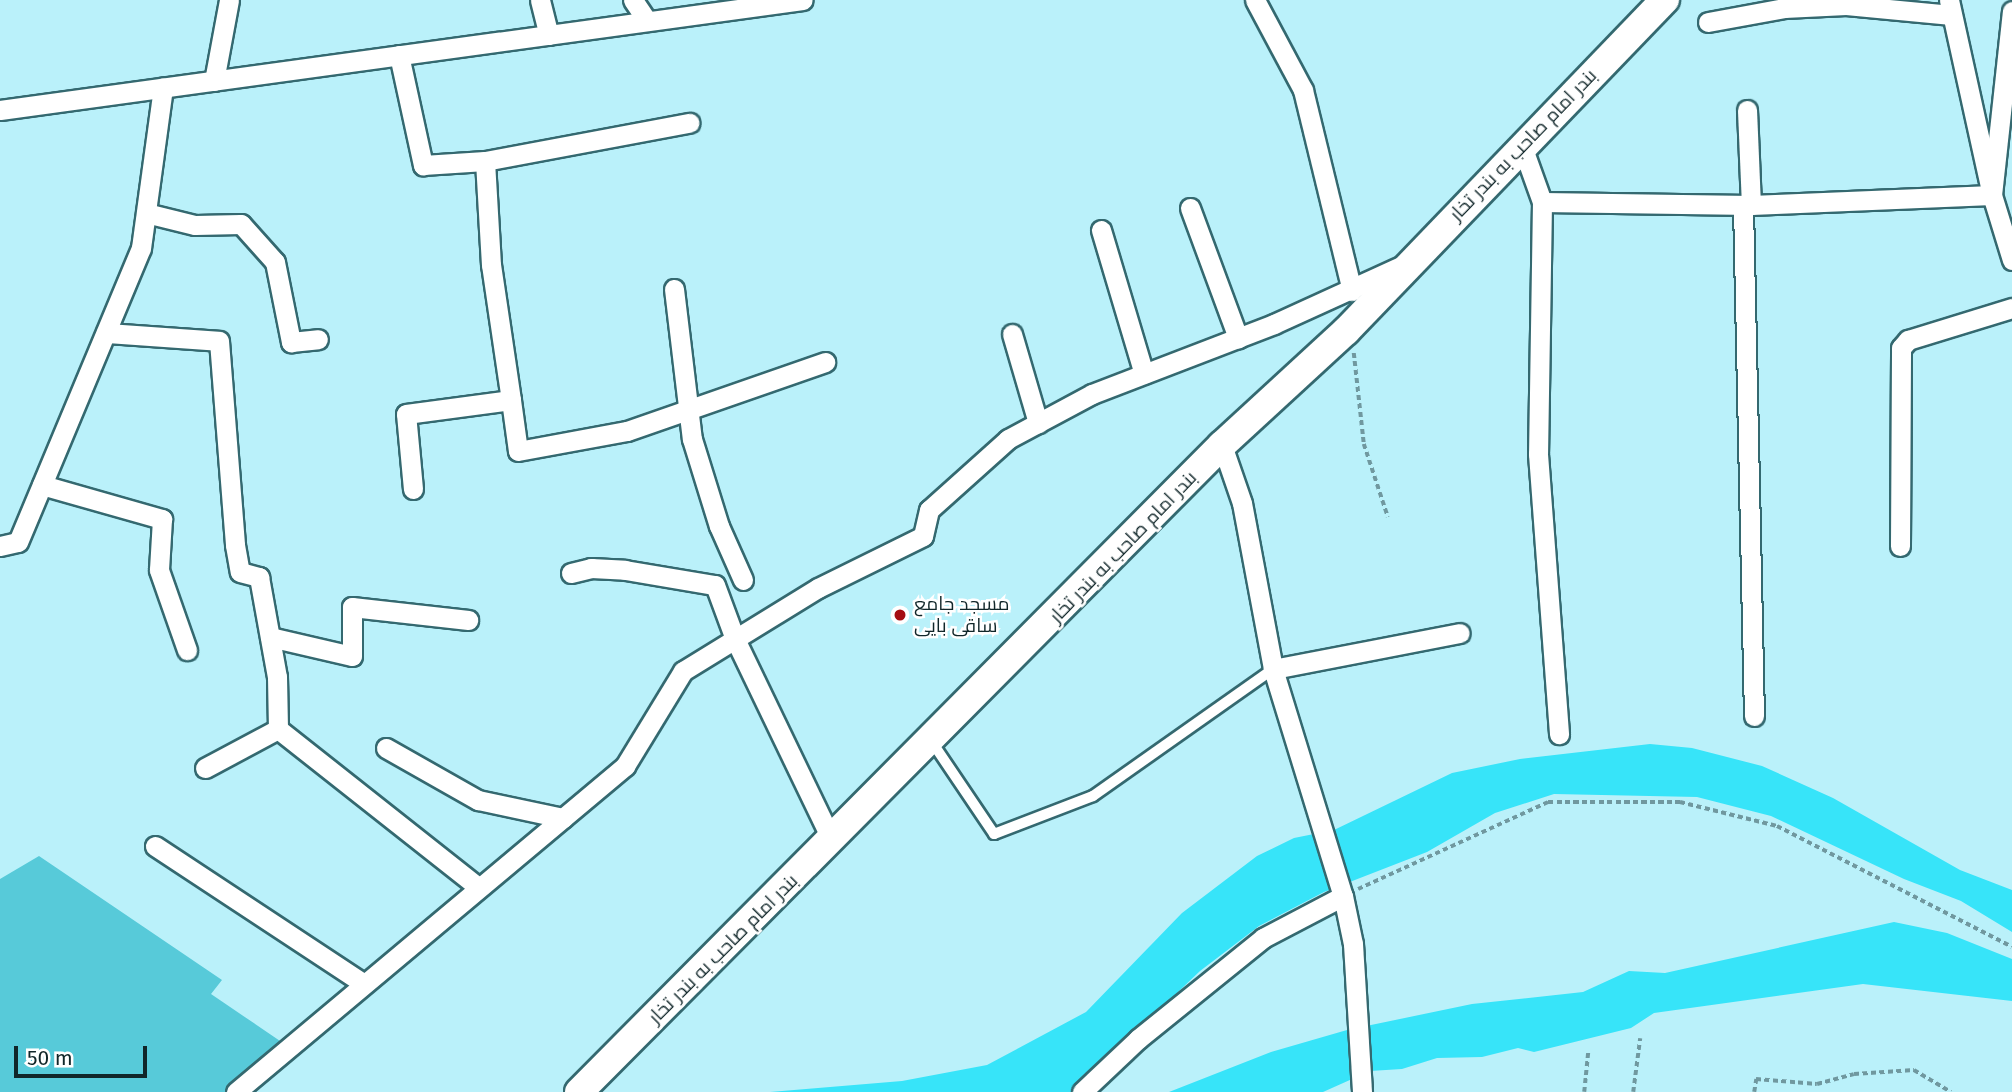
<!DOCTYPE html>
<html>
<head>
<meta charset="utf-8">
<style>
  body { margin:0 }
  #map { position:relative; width:2012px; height:1092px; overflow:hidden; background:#baf1fa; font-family:"Fira Sans",Cairo,sans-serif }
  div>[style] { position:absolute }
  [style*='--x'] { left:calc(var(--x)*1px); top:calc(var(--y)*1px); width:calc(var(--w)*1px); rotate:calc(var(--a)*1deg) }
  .green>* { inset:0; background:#57cad9 }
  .water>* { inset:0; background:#37e4f9 }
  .path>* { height:3.5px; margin-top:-1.75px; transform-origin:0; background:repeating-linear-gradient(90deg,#70989f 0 5px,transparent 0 8.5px) }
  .roads { filter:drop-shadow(2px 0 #346970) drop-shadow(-2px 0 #346970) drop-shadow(0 2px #346970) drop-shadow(0 -2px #346970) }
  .lane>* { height:10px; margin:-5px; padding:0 5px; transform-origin:5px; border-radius:5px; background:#fff }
  .street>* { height:19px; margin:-9.5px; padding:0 9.5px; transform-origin:9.5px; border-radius:9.5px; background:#fff }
  .secondary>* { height:28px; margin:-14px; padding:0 14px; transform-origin:14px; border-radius:14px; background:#fff }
  .dots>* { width:19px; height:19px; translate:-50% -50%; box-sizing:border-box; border:4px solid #fff; border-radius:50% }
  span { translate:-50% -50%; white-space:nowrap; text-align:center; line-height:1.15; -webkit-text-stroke:5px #fff; paint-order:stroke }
  .street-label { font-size:19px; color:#102629 }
  .poi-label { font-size:19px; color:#102629 }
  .left { translate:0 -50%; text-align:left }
  .scale { position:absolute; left:14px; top:1046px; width:133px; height:32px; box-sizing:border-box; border:4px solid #102629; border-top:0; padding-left:9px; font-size:21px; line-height:24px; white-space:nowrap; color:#102629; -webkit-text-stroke:5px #fff; paint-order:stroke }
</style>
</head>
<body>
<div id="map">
  <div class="green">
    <i style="clip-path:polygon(39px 856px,222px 980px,211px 994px,283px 1043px,227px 1092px,0 1092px,0 879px)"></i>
  </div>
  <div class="water">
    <i style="clip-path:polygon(1650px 744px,1692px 748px,1762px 766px,1833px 798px,1960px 870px,2012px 890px,2012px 932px,1961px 901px,1904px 879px,1771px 816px,1697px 797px,1554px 794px,1495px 813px,1427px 852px,1324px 892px,1259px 926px,1200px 971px,1073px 1092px,770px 1092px,902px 1081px,987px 1065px,1086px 1012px,1182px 913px,1257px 856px,1294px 838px,1334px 830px,1452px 773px,1520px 759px)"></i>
    <i style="clip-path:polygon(1894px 922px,1947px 933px,2012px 959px,2012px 1001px,1863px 984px,1654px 1013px,1631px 1028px,1534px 1052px,1518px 1048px,1482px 1057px,1437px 1058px,1402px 1069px,1370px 1071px,1323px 1092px,1169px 1092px,1271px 1052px,1347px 1030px,1472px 1004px,1583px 992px,1629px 971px,1665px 973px)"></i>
  </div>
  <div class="path">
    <i style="--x:1354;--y:353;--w:92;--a:83.7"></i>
    <i style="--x:1364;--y:444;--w:77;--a:71.8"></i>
    <i style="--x:1358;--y:889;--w:209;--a:-24.6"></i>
    <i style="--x:1548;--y:802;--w:132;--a:0"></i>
    <i style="--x:1680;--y:802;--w:100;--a:13.9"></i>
    <i style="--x:1777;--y:826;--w:264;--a:27.2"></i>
    <i style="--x:1584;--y:1092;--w:40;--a:-84.3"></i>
    <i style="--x:1633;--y:1092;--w:54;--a:-82.6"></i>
    <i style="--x:1754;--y:1092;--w:13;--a:-81"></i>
    <i style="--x:1756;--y:1079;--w:61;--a:4.7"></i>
    <i style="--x:1817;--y:1084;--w:38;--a:-15"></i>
    <i style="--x:1854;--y:1074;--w:60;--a:-3.8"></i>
    <i style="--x:1914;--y:1070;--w:43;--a:30.7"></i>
  </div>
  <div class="roads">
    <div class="lane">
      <i style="--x:932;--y:742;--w:111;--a:56"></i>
      <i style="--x:994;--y:834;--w:106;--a:-21"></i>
      <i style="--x:1093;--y:796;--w:220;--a:-35.2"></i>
    </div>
    <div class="street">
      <i style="--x:540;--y:0;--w:36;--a:76"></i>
      <i style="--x:633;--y:0;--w:25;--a:56"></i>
      <i style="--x:1255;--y:0;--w:102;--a:61.9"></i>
      <i style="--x:1303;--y:90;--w:207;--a:76.3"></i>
      <i style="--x:1949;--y:0;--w:200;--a:77.6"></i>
      <i style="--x:1992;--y:195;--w:68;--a:72.9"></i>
      <i style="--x:1708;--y:22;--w:77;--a:-10.4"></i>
      <i style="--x:1784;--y:8;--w:62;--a:-2.8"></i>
      <i style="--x:1846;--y:5;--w:106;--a:5.4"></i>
      <i style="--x:399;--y:55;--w:113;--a:77.7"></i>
      <i style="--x:423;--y:165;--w:62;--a:-3.7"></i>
      <i style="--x:485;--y:161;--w:208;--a:-10.6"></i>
      <i style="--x:214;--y:81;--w:82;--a:-79.5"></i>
      <i style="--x:0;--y:110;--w:810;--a:-7.8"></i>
      <i style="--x:1747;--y:110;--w:95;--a:87.6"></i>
      <i style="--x:1522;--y:146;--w:59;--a:70.3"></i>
      <i style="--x:1542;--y:202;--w:252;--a:90.9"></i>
      <i style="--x:1538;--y:454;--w:281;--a:85.7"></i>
      <i style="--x:1542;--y:202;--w:209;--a:0.8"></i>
      <i style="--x:1751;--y:205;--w:241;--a:-2.4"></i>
      <i style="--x:1992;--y:195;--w:185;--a:-83.8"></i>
      <i style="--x:1743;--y:205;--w:511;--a:88.77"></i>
      <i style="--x:1190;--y:208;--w:139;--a:69.7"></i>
      <i style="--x:146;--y:213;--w:50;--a:13.8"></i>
      <i style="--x:195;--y:225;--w:46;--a:-1.2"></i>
      <i style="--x:241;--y:224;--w:51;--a:48.2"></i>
      <i style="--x:275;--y:262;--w:82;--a:78.7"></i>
      <i style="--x:291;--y:342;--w:27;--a:-6"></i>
      <i style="--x:1101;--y:230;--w:150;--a:73.4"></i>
      <i style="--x:674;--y:289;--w:151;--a:83.2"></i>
      <i style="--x:692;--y:439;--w:91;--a:72.8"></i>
      <i style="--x:719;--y:526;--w:59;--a:66"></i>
      <i style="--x:106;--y:333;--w:113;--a:4"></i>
      <i style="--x:219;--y:341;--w:205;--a:85.5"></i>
      <i style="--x:235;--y:545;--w:27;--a:80"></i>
      <i style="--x:240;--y:572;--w:20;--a:15"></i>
      <i style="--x:259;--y:577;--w:102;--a:79.8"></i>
      <i style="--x:277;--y:677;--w:52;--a:88.9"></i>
      <i style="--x:278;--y:729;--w:256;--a:38.3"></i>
      <i style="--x:1012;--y:334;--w:93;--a:73.7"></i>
      <i style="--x:511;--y:400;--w:51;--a:82.2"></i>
      <i style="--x:518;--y:451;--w:111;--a:-10.4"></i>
      <i style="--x:627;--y:431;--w:210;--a:-19.2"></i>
      <i style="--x:1222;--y:445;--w:61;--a:71"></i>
      <i style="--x:1242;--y:503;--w:169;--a:79.4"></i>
      <i style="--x:1273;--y:669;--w:238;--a:72.9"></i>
      <i style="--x:1343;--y:896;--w:49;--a:78.2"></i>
      <i style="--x:1353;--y:944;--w:148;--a:86.5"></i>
      <i style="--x:42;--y:485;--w:125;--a:15.8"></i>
      <i style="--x:162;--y:519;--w:51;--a:93.4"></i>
      <i style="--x:159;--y:570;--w:85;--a:70.7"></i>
      <i style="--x:413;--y:489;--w:75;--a:-95.3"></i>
      <i style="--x:406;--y:414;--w:106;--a:-7.6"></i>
      <i style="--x:511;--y:400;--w:136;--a:-98.4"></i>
      <i style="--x:491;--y:265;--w:104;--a:-93.3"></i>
      <i style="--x:0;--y:546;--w:18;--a:-13"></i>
      <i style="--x:18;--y:542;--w:319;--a:-67.3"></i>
      <i style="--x:141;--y:248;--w:162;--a:-82.2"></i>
      <i style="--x:1900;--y:546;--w:198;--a:-89.7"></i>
      <i style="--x:1901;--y:348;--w:11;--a:-49"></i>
      <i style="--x:1908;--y:340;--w:109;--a:-17.1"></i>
      <i style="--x:571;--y:573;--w:21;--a:-14"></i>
      <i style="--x:591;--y:568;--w:34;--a:3"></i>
      <i style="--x:625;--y:570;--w:91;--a:9.5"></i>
      <i style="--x:715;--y:585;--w:58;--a:69.7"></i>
      <i style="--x:735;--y:639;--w:224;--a:64.3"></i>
      <i style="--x:270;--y:637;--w:84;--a:13"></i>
      <i style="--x:352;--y:656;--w:49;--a:-90"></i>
      <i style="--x:352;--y:607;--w:117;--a:6.4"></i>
      <i style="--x:1273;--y:669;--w:190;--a:-10.9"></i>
      <i style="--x:386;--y:748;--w:106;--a:29.5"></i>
      <i style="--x:478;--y:800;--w:87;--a:12"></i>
      <i style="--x:205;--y:768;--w:83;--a:-28.1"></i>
      <i style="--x:155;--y:846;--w:250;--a:33.4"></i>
      <i style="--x:236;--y:1092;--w:508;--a:-39.96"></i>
      <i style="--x:625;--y:766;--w:111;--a:-58.6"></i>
      <i style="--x:683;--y:671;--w:158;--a:-31.6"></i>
      <i style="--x:818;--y:588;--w:117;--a:-26.3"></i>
      <i style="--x:923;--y:536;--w:27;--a:-77"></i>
      <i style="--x:929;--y:510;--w:106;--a:-41.9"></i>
      <i style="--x:1008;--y:439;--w:95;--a:-28.2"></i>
      <i style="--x:1092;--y:394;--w:195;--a:-21"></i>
      <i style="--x:1274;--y:324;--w:137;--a:-24.5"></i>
      <i style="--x:1082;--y:1092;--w:77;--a:-43.4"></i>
      <i style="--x:1138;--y:1039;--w:161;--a:-38.9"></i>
      <i style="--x:1263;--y:938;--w:90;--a:-27.7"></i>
    </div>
    <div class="secondary">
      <i style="--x:579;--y:1092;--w:912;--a:-45.18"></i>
      <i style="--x:1222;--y:445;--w:168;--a:-42.6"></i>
      <i style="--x:1346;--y:331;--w:460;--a:-46.1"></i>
    </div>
  </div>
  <div class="dots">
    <i style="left:900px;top:615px;background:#a50d12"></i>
  </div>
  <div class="street-label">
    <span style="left:1523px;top:145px;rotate:-46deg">بندر امام صاحب به بندر تخار</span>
    <span style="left:1123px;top:547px;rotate:-46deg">بندر امام صاحب به بندر تخار</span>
    <span style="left:723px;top:949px;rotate:-45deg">بندر امام صاحب به بندر تخار</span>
  </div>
  <div class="poi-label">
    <span class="left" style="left:914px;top:615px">مسجد جامع<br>ساقی بایی</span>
  </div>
  <div class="scale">50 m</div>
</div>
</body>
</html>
